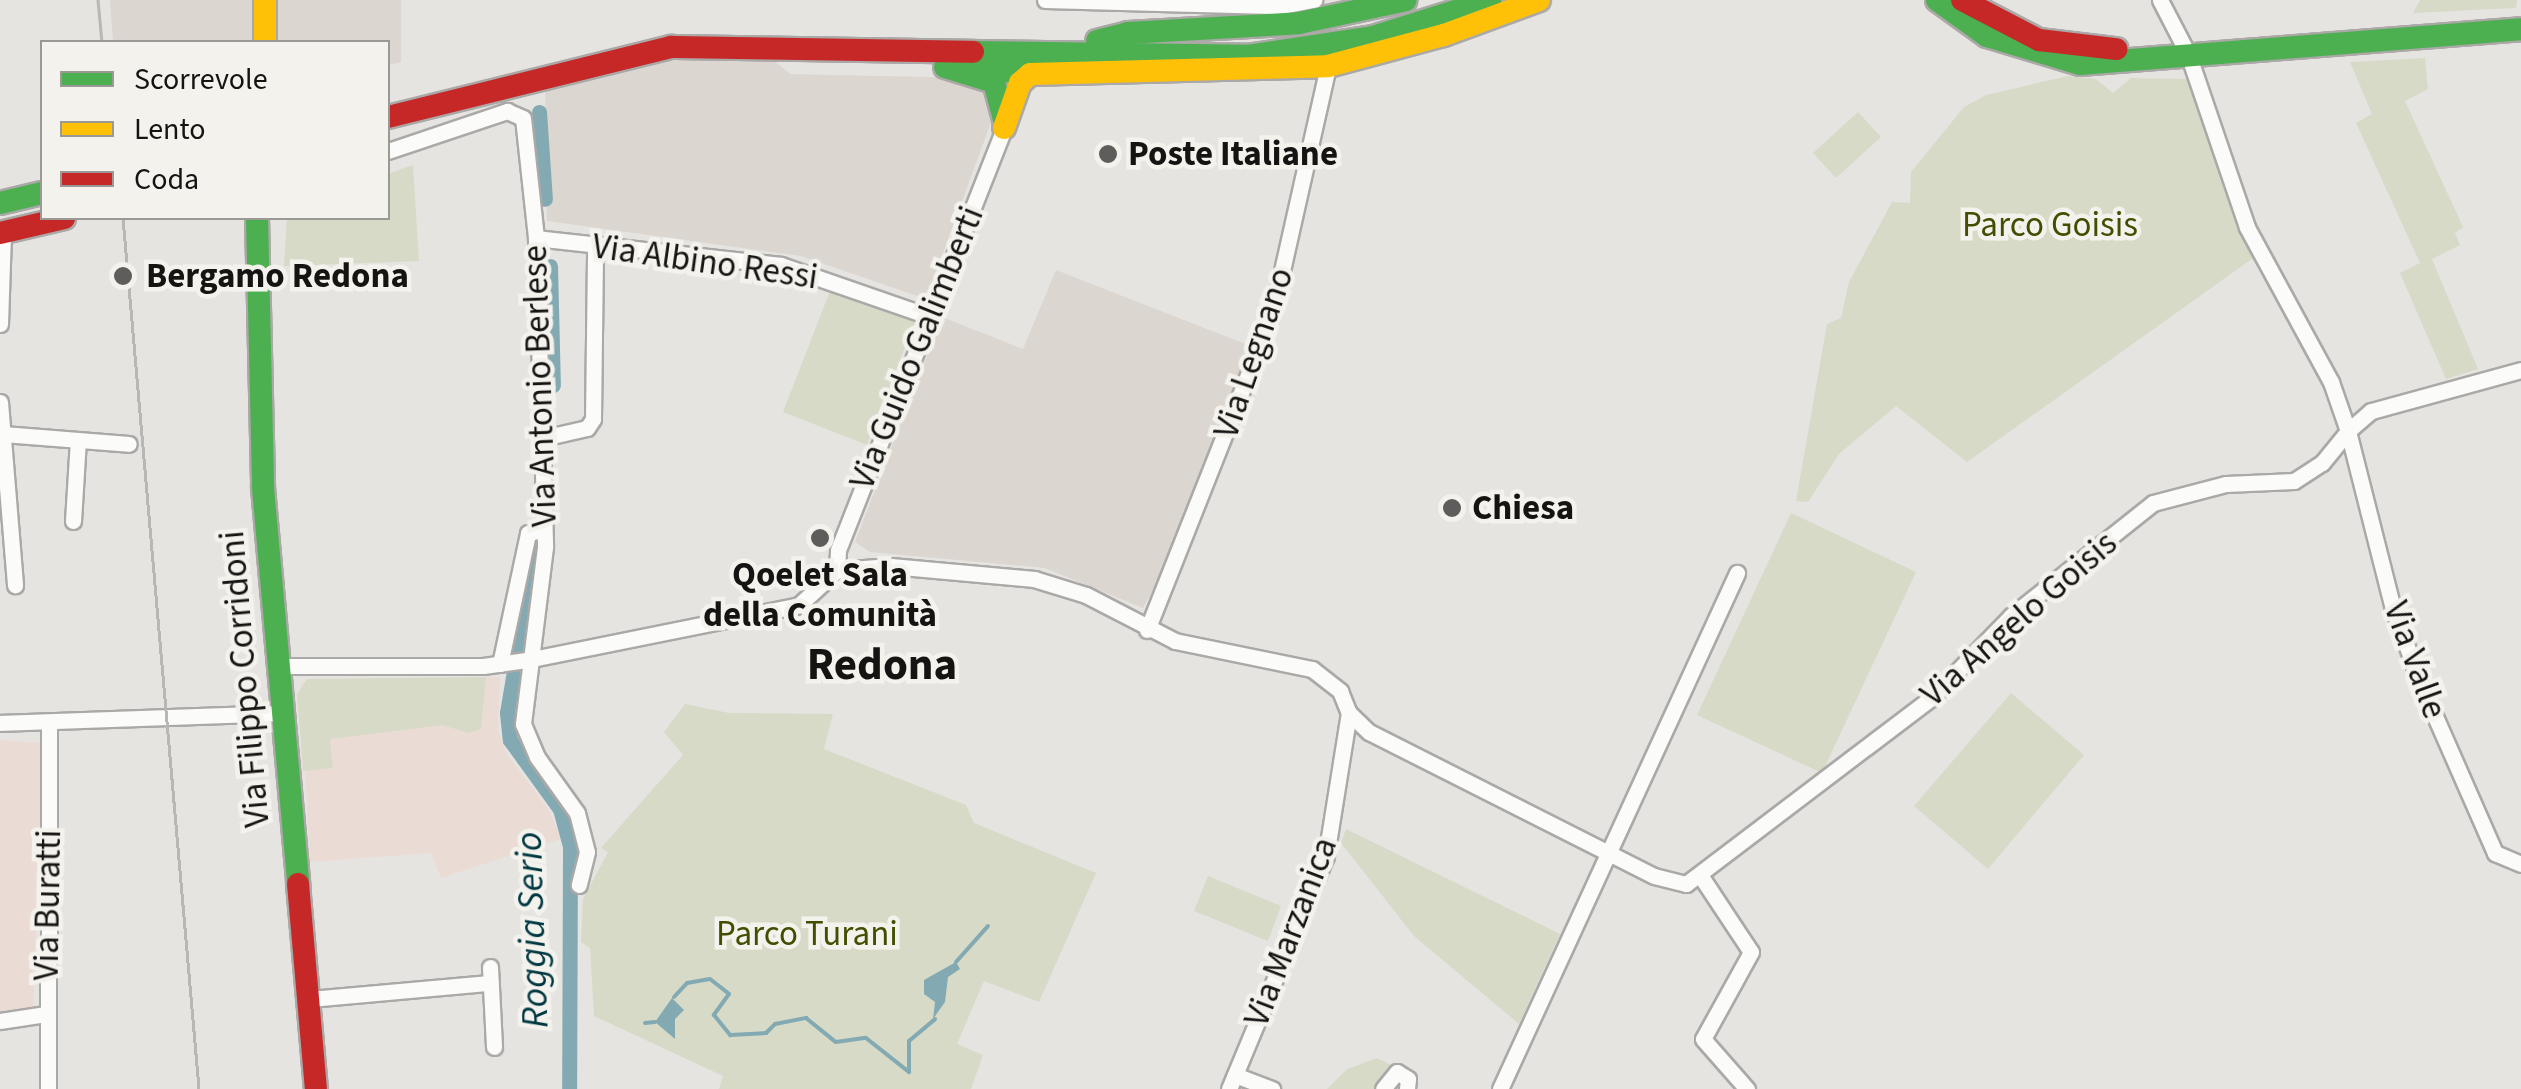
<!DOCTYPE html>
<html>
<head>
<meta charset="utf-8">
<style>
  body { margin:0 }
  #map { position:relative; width:2521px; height:1089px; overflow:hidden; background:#e6e4e1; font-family:"Source Sans 3",sans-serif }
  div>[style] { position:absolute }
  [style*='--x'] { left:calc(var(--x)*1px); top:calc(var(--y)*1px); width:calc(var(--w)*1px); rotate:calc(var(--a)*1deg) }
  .built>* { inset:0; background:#dbd6cf }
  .education>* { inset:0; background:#eadcd5 }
  .green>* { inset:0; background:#d7dac6 }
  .water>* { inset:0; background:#83aab2 }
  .stream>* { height:4px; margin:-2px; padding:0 2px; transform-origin:2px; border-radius:2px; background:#83aab2 }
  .canal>* { height:15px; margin:-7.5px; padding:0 7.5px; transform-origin:7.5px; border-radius:7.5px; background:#83aab2 }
  .roads { filter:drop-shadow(2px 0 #aba9a7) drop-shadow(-2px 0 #aba9a7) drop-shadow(0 2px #aba9a7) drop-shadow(0 -2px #aba9a7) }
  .street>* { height:15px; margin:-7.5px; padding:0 7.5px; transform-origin:7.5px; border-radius:7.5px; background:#fbfbfa }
  .fast>* { height:22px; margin:-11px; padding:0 11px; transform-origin:11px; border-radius:11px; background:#4caf50 }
  .slow>* { height:22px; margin:-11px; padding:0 11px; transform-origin:11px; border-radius:11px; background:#ffc107 }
  .jam>* { height:22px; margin:-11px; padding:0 11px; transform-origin:11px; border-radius:11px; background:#c62828 }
  .tram>* { height:2.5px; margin:-1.25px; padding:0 1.25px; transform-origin:1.25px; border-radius:1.25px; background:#b8b7b6 }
  .dots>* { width:28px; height:28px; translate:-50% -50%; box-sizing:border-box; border:5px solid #f4f2ed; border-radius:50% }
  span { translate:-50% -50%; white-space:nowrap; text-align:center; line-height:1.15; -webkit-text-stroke:9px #f4f2ed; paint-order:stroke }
  .poi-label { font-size:35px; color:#151413; font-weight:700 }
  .left { translate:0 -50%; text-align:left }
  .park-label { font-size:35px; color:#444d00 }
  .street-label { font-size:35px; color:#151413 }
  .water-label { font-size:38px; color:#003842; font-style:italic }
  .district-label { font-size:45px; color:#151413; font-weight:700 }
  .legend { position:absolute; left:40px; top:40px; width:350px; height:180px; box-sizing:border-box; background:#f4f2ed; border:2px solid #9b9996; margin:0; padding:12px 18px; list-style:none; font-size:30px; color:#151413 }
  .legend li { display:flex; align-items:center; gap:20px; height:50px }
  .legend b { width:50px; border:2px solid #9b9996 }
</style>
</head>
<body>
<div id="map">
  <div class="built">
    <i style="clip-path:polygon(110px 0,401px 0,401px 62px,388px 65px,388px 42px,113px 42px)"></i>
    <i style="clip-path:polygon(766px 54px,790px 74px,972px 78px,984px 85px,996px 109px,926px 299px,801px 256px,547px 221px,545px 86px,638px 63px)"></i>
    <i style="clip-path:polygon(1056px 270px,1253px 347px,1181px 535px,1143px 608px,1045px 568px,870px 552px,855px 542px,942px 317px,1023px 349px)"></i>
  </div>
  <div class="education">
    <i style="clip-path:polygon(500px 677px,498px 730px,506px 753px,549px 810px,561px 839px,441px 878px,431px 853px,310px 862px,301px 682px)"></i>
    <i style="clip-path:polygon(0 740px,43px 743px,33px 1010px,0 1017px)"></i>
  </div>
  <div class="green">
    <i style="clip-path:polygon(2420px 0,2517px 0,2516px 8px,2413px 13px)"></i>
    <i style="clip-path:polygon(2425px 58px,2428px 89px,2405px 101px,2463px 227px,2455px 233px,2460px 245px,2432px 259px,2478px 369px,2446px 379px,2400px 273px,2420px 263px,2356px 123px,2372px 114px,2350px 62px)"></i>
    <i style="clip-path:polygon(2068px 76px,2096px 79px,2113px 93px,2131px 78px,2187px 79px,2256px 256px,1967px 462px,1896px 406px,1839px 454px,1808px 502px,1796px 501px,1827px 324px,1841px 318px,1849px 282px,1892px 202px,1910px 203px,1911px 172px,1964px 107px,1986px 95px)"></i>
    <i style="clip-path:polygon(1858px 112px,1881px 137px,1836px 178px,1813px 153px)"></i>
    <i style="clip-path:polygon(413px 165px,419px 261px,284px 266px,287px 218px,388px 218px,388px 174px)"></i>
    <i style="clip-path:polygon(832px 286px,916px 319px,867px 445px,783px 412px)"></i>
    <i style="clip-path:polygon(1791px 513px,1916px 572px,1822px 773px,1697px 715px)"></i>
    <i style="clip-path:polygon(486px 677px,481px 729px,468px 733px,443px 725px,330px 739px,333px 768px,303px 771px,297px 694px,307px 679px)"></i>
    <i style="clip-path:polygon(2011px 693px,2084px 755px,1988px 869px,1914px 806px)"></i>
    <i style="clip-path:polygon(685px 704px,729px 713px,833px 714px,824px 749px,966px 805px,974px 823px,1096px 873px,1039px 1002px,984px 981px,957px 1044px,983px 1055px,971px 1089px,719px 1089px,723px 1076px,594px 1016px,590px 948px,581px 942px,583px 899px,608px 852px,601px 848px,683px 755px,664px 732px)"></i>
    <i style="clip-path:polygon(1346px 829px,1560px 934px,1519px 1024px,1414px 936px,1341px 843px)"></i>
    <i style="clip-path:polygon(1208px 876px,1281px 906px,1268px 941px,1194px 911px)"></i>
    <i style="clip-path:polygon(1377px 1058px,1391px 1065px,1377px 1089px,1327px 1089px,1347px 1069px)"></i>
  </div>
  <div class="water">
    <i style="clip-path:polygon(956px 962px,960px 969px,948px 977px,945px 1002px,933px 1019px,935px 1002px,924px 994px,924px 980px)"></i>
    <i style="clip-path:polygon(672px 998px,684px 1010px,675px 1019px,675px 1039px,655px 1022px)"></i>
  </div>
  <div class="stream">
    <i style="--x:956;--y:962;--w:48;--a:-48.4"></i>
    <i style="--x:674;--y:997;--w:19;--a:-47"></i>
    <i style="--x:687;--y:983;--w:23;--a:-10"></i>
    <i style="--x:710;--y:979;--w:24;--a:38"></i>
    <i style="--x:729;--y:994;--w:26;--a:126"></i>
    <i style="--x:714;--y:1015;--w:26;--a:51"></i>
    <i style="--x:730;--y:1035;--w:36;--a:-3"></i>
    <i style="--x:766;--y:1033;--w:13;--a:-45"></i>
    <i style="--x:775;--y:1024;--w:32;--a:-11"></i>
    <i style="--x:806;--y:1018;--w:38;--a:39"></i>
    <i style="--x:836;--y:1042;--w:30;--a:-8"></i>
    <i style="--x:866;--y:1038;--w:55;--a:38.3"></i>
    <i style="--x:909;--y:1072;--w:31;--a:-90"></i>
    <i style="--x:909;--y:1041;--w:34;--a:-40"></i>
    <i style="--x:645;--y:1023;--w:10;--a:-6"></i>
  </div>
  <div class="canal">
    <i style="--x:539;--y:112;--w:87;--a:86.1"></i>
    <i style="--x:550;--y:266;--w:119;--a:88.6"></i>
    <i style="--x:535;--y:547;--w:168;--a:99.6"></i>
    <i style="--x:507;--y:713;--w:27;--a:84"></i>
    <i style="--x:510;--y:740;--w:85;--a:54.1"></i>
    <i style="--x:560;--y:809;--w:39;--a:75"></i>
    <i style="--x:570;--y:847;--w:242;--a:90.2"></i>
  </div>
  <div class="roads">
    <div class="street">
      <i style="--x:1045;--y:0;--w:237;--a:1.5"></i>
      <i style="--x:1282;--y:6;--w:33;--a:-11"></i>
      <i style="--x:388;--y:151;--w:126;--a:-18.6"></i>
      <i style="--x:507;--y:111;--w:17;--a:24"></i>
      <i style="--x:523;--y:118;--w:121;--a:83.8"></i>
      <i style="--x:536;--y:238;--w:309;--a:88.3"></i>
      <i style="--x:545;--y:547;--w:178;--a:97.1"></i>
      <i style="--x:523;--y:724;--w:36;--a:67"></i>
      <i style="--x:537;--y:757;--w:69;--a:54.5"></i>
      <i style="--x:577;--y:813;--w:40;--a:75.6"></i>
      <i style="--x:587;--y:852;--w:34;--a:104"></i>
      <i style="--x:536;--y:238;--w:246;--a:6.3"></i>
      <i style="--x:781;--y:265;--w:156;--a:19.1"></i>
      <i style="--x:0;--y:324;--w:92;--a:-88.1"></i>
      <i style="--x:2521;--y:370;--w:156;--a:164.7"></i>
      <i style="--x:2371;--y:411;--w:30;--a:139"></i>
      <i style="--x:2348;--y:431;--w:184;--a:75.8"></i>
      <i style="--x:2393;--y:609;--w:78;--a:69.7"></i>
      <i style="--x:2420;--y:682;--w:187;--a:66.3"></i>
      <i style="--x:2495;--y:853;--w:28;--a:23"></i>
      <i style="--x:0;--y:402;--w:184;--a:85.3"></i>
      <i style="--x:3;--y:434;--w:126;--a:4.5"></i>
      <i style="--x:543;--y:438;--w:45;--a:-12.8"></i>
      <i style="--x:587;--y:428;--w:11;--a:-56"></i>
      <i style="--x:593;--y:419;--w:174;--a:-89.3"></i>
      <i style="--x:73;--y:521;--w:81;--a:-86.5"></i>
      <i style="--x:837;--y:570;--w:54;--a:-4.2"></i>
      <i style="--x:891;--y:566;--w:144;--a:5.2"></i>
      <i style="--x:1034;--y:579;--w:54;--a:17.1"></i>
      <i style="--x:1086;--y:595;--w:100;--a:27.3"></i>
      <i style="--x:1175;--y:641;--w:140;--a:11.6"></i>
      <i style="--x:1312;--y:669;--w:36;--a:38"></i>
      <i style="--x:1340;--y:691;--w:24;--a:68"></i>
      <i style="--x:1349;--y:713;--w:28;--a:44"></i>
      <i style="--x:1369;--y:732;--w:319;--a:26.8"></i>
      <i style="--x:1654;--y:876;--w:33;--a:14"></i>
      <i style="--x:1686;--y:884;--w:309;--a:-37.2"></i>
      <i style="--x:1932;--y:697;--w:113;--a:-45.7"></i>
      <i style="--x:2011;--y:616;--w:181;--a:-38.5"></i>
      <i style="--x:2153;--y:503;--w:75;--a:-14.6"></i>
      <i style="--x:2226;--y:484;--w:68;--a:-2.5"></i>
      <i style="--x:2294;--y:481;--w:33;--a:-33"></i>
      <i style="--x:2322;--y:463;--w:41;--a:-50.9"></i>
      <i style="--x:2348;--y:431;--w:52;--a:-109.1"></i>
      <i style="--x:2331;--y:382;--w:176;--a:-118.5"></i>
      <i style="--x:2247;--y:227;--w:183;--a:-108.8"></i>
      <i style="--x:2188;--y:54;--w:61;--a:-117.4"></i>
      <i style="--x:837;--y:570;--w:20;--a:-87"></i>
      <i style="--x:838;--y:550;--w:453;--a:-68.5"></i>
      <i style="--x:1147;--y:630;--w:339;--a:-68.4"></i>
      <i style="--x:1272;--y:315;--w:255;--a:-77.3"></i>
      <i style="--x:500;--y:664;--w:134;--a:-77.9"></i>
      <i style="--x:528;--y:533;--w:16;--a:-11"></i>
      <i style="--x:279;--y:666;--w:204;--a:0"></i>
      <i style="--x:483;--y:666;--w:44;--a:-7.8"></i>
      <i style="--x:527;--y:660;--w:278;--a:-11.4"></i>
      <i style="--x:799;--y:605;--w:52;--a:-42.6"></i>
      <i style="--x:0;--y:723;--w:283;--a:-2"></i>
      <i style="--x:1700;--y:875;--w:92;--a:56.5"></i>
      <i style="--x:1751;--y:952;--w:99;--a:118.9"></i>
      <i style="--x:1703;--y:1039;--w:67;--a:48.7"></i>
      <i style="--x:490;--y:967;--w:80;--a:87.1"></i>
      <i style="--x:309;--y:999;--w:182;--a:-5.1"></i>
      <i style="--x:0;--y:1021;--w:47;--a:-8.7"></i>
      <i style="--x:1235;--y:1075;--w:40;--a:21"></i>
      <i style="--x:48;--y:1089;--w:367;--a:-89.8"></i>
      <i style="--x:1229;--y:1089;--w:252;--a:-67.4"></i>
      <i style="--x:1326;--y:856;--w:145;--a:-80.9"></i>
      <i style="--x:1383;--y:1089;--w:22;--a:-51"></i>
      <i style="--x:1397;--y:1072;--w:13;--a:32"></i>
      <i style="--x:1408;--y:1079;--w:10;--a:96"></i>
      <i style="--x:1500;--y:1089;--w:568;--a:-65.33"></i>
    </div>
    <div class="fast">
      <i style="--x:1937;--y:0;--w:62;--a:35.8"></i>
      <i style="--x:1987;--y:36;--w:97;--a:16.8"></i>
      <i style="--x:2080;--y:64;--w:442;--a:-4.5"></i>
      <i style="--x:1097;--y:41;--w:32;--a:-14"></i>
      <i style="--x:1128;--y:33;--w:171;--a:-3.3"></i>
      <i style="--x:1299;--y:23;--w:109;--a:-12.1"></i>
      <i style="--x:973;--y:52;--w:275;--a:0.8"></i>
      <i style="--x:1248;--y:56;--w:126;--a:-8.6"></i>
      <i style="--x:1373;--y:37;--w:123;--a:-17.5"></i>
      <i style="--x:945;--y:67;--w:51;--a:17"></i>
      <i style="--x:994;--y:82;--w:38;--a:75"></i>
      <i style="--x:969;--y:67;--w:61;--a:6.5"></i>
      <i style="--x:0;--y:203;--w:43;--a:-13.4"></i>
      <i style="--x:257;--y:218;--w:270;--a:88.7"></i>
      <i style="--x:263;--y:488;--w:398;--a:84.9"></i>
    </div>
    <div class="slow">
      <i style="--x:265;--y:0;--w:42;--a:90"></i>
      <i style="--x:1004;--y:128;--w:48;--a:-70.4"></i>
      <i style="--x:1020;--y:83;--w:13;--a:-42"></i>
      <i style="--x:1030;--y:74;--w:298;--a:-1.5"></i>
      <i style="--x:1328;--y:66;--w:120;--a:-15"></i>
      <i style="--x:1444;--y:35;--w:101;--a:-20.2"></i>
    </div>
    <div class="jam">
      <i style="--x:1962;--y:0;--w:87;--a:27.5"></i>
      <i style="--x:2039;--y:40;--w:78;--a:6.7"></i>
      <i style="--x:388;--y:117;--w:292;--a:-13.9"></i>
      <i style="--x:671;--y:47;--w:302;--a:0.9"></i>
      <i style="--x:0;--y:233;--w:66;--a:-13.2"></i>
      <i style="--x:298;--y:884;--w:206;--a:85"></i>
    </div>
  </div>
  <div class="tram">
    <i style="--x:98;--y:0;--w:42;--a:84.6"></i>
    <i style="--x:123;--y:218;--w:874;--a:85.01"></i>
  </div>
  <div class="dots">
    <i style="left:1108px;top:154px;background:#5e5d5b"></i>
    <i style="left:123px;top:276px;background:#5e5d5b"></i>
    <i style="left:1452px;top:508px;background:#5e5d5b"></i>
    <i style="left:820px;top:538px;background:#5e5d5b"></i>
  </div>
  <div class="poi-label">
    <span class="left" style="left:1128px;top:154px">Poste Italiane</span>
    <span class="left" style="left:146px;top:276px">Bergamo Redona</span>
    <span class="left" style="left:1472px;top:508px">Chiesa</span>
    <span style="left:820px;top:595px">Qoelet Sala<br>della Comunità</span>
  </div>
  <div class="park-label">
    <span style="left:2050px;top:225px">Parco Goisis</span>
    <span style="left:807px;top:934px">Parco Turani</span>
  </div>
  <div class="street-label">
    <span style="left:705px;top:262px;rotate:8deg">Via Albino Ressi</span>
    <span style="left:917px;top:348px;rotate:-68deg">Via Guido Galimberti</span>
    <span style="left:1254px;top:353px;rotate:-71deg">Via Legnano</span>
    <span style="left:540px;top:386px;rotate:-92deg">Via Antonio Berlese</span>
    <span style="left:2019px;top:619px;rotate:-41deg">Via Angelo Goisis</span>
    <span style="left:2415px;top:660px;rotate:70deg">Via Valle</span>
    <span style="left:245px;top:679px;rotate:-95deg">Via Filippo Corridoni</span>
    <span style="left:48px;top:905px;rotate:-89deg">Via Buratti</span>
    <span style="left:1291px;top:932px;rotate:-69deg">Via Marzanica</span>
  </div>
  <div class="water-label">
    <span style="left:533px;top:930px;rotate:-92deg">Roggia Serio</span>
  </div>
  <div class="district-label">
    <span style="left:882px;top:666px">Redona</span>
  </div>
  <ul class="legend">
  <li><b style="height:12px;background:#4caf50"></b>Scorrevole</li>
  <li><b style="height:12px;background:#ffc107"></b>Lento</li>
  <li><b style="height:12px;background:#c62828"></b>Coda</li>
  </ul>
</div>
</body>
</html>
